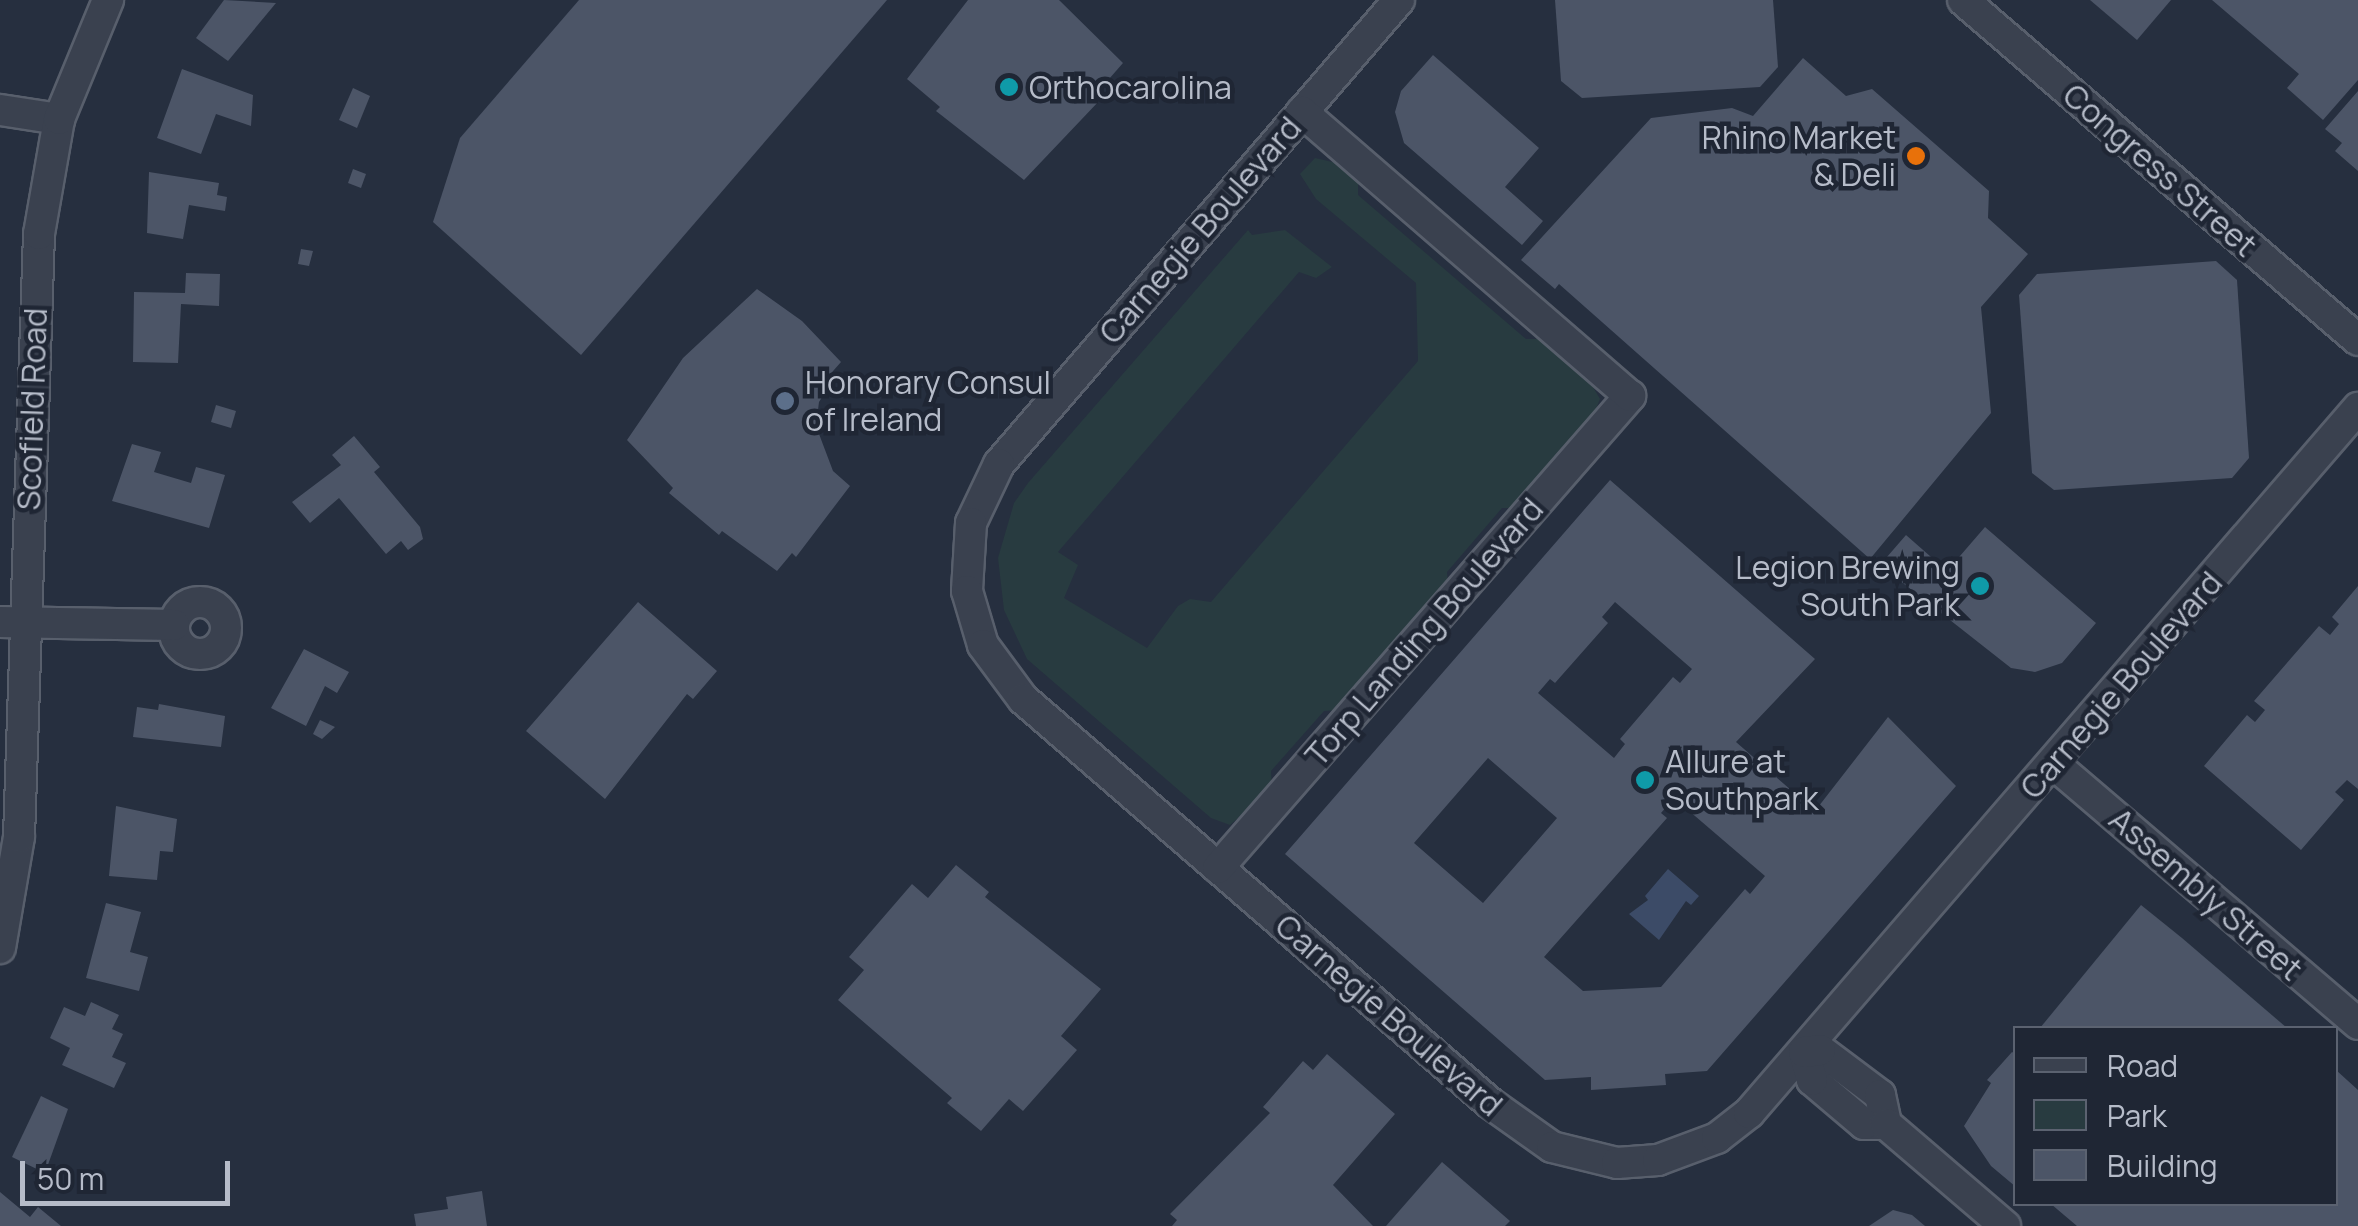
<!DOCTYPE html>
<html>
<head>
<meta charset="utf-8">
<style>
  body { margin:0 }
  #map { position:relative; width:2358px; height:1226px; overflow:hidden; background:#262f3f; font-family:Manrope,sans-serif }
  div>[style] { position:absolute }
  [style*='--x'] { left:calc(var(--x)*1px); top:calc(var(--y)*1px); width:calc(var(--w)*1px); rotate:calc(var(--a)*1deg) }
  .green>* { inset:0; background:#283b40 }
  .water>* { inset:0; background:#3c4b67 }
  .building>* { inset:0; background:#4c5567 }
  .roads { filter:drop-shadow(2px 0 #585f6c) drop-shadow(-2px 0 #585f6c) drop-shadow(0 2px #585f6c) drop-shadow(0 -2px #585f6c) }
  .street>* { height:30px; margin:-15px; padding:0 15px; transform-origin:15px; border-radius:15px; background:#3a414f }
  .street>.ring { margin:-15px; padding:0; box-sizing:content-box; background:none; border:30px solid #3a414f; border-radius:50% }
  .dots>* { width:28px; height:28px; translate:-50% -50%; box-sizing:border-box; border:5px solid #1f2634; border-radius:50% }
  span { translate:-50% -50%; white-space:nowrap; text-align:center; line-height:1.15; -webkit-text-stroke:9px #1f2634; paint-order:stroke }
  .poi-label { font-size:32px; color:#b6bcc9 }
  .left { translate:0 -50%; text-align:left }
  .right { translate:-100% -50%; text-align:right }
  .street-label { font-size:32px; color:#b6bcc9 }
  .legend { position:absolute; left:2013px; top:1026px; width:325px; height:180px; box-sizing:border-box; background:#1f2634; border:2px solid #5b6270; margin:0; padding:12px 18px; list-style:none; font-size:30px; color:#b6bcc9 }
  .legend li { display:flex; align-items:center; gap:20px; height:50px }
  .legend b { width:50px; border:2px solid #5b6270 }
  .scale { position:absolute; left:20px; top:1161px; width:210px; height:45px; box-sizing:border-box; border:5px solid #b6bcc9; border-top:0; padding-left:12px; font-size:30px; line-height:35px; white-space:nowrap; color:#b6bcc9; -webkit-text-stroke:8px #1f2634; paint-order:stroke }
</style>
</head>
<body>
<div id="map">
  <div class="green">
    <i style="clip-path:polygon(1315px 158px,1337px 163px,1358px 182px,1358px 195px,1526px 339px,1541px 339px,1590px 382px,1600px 399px,1591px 421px,1517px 508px,1502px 508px,1447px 572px,1448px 585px,1340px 710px,1324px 711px,1271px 771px,1272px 788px,1230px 825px,1211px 818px,1027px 659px,1004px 610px,998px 558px,1014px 503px,1028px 483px,1248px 230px,1252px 235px,1285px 230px,1332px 267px,1316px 278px,1299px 272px,1058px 552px,1078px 565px,1064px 598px,1147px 648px,1178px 606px,1190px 599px,1211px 602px,1418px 361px,1416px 283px,1316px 199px,1300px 174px)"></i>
  </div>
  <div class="water">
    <i style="clip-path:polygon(1668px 869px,1699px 896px,1691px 905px,1686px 901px,1659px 940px,1629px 914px,1648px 900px,1645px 896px)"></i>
  </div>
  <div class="building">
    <i style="clip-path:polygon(224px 0,276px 3px,228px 61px,196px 38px)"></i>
    <i style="clip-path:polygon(579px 0,887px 0,581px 355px,433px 222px,460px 138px)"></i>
    <i style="clip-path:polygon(968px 0,1059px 0,1123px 63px,1095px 95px,1100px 100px,1024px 180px,936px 111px,940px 107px,907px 79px)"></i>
    <i style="clip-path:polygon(1555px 0,1773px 0,1778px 67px,1760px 87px,1582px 98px,1561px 81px)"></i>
    <i style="clip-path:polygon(2090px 0,2171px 0,2137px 40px)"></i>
    <i style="clip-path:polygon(2212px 0,2358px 0,2358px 80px,2323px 120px,2287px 88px,2299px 74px)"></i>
    <i style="clip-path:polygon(1433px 55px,1539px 148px,1505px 187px,1543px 221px,1522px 245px,1404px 143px,1395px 112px,1401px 91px)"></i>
    <i style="clip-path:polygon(1803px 58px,1846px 96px,1872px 89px,1989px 191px,1988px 218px,2028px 254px,1981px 307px,1991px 413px,1870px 559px,1559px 284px,1555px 289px,1521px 260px,1651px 118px,1732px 108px,1753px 116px)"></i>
    <i style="clip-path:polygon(182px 69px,253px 95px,251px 126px,216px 114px,201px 154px,157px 138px)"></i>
    <i style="clip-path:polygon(353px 88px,370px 96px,357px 128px,339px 120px)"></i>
    <i style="clip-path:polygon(2358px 91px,2358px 171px,2335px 151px,2342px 143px,2325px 129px)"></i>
    <i style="clip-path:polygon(353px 169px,366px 174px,361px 188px,348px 183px)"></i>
    <i style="clip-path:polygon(149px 172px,219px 183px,217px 195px,227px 197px,225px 211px,189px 205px,183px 239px,147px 233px)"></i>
    <i style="clip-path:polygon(301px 249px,313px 251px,309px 266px,298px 264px)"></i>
    <i style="clip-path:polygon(2216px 261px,2237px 280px,2249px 458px,2232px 478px,2054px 490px,2032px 473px,2019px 295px,2037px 274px)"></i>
    <i style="clip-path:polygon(186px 273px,220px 274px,219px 306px,181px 304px,178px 363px,133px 362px,134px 292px,185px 293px)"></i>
    <i style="clip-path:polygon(757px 289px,802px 321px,841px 362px,826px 379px,831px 383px,819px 402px,816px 426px,833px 471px,850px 486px,796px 557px,792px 553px,777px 571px,722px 531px,719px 535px,669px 493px,673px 488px,627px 440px,683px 358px)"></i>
    <i style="clip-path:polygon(216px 405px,236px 411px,231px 428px,211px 422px)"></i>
    <i style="clip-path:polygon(354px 436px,380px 467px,374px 472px,420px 527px,423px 539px,408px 550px,401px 541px,386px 554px,339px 498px,310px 523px,292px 502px,341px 465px,332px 455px)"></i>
    <i style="clip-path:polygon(132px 444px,161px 452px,154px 472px,191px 483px,196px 467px,225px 475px,209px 528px,112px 501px)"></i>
    <i style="clip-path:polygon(evenodd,1610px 480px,1815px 659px,1736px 742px,1815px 811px,1888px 717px,1956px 786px,1707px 1071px,1665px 1074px,1666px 1085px,1591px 1090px,1591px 1077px,1545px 1080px,1285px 854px,1610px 480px,1615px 602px,1692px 669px,1680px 683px,1673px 677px,1620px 739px,1625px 744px,1614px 758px,1538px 693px,1550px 679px,1555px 683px,1608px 623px,1602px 617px,1615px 602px,1610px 480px,1488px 758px,1557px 818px,1483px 903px,1414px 843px,1488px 758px,1610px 480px,1674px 798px,1765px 876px,1750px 894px,1745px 889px,1661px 987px,1583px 991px,1544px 957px,1667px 818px,1661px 813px,1674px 798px)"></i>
    <i style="clip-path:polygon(1985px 527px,2096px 623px,2062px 663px,2035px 672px,2011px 668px,1880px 565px,1906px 535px,1947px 571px)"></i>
    <i style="clip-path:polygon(2358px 586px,2358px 789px,2347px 780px,2335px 792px,2344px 800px,2301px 850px,2204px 766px,2247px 715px,2255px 722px,2265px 710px,2254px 701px,2319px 626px,2330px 635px,2339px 624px,2332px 617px)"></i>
    <i style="clip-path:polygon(638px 602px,717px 671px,693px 699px,687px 694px,605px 799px,526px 731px)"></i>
    <i style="clip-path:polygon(304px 649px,349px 672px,337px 693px,325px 686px,306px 726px,271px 708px)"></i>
    <i style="clip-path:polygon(159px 704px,225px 716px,221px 747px,133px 737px,137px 707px,158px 710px)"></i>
    <i style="clip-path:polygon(320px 720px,335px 727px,322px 739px,313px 734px)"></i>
    <i style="clip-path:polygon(116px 806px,177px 819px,173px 852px,160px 851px,157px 880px,109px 876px)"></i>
    <i style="clip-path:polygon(956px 865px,989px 892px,985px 897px,1101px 989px,1061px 1036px,1077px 1050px,1023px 1111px,1009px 1099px,981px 1131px,947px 1103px,952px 1098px,838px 1000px,864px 970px,849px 957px,912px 884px,928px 898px)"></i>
    <i style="clip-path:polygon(106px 903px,141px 912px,130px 952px,148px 957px,139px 991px,86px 978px)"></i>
    <i style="clip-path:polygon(2141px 905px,2182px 938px,2287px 1028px,2040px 1028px)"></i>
    <i style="clip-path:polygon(91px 1002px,119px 1015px,112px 1029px,123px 1034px,112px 1057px,126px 1063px,114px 1088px,62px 1065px,70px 1048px,50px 1038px,64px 1007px,85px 1016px)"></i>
    <i style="clip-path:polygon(2012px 1052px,2016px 1054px,2016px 1187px,1991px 1166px,1964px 1126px,1991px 1083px,1987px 1080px)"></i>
    <i style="clip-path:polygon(1327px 1054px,1395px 1114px,1333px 1185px,1373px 1226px,1172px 1226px,1177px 1220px,1170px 1214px,1270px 1113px,1263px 1107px,1303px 1061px,1313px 1070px)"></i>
    <i style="clip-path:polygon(2336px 1070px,2358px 1090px,2358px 1226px,2077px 1226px,2051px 1204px,2336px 1204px)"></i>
    <i style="clip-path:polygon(41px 1096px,68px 1109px,45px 1173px,12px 1157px)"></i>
    <i style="clip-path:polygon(1442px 1162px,1510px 1221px,1505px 1226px,1386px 1226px)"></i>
    <i style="clip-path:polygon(482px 1191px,487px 1226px,416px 1226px,414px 1214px,448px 1209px,446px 1197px)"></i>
    <i style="clip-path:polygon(0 1192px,30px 1217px,38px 1207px,61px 1226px,0 1226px)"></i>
    <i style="clip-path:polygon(1893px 1210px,1912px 1215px,1925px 1226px,1869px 1226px)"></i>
  </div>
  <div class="roads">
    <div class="street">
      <i style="--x:1399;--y:0;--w:613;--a:130.76"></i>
      <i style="--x:999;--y:464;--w:65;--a:115.4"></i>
      <i style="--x:971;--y:523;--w:68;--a:93.4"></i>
      <i style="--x:967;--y:591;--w:56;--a:73.5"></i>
      <i style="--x:983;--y:645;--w:67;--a:53.5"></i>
      <i style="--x:1023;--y:699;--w:617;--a:40.86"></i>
      <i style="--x:1490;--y:1103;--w:76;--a:35.4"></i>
      <i style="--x:1552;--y:1147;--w:67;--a:13.8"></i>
      <i style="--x:1617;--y:1163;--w:41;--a:-4.2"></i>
      <i style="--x:1658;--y:1160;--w:63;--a:-20.4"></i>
      <i style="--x:1717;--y:1138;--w:41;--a:-38"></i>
      <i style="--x:1749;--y:1113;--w:932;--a:-49.18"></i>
      <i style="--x:1963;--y:0;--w:521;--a:40.72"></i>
      <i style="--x:0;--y:110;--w:60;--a:8.7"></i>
      <i class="ring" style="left:174px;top:602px;width:22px;height:22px"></i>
      <i style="--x:0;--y:622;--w:174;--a:1"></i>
      <i style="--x:2054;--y:764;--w:400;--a:40.5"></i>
      <i style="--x:1218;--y:868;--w:627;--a:-48.88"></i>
      <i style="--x:1630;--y:396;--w:434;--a:-139.1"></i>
      <i style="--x:0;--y:948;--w:113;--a:-80.3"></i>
      <i style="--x:19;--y:837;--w:603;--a:-88.1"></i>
      <i style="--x:39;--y:234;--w:117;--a:-80.1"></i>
      <i style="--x:59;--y:119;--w:129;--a:-67.6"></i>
      <i style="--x:1820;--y:1050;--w:75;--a:36.9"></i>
      <i style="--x:1880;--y:1095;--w:30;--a:78"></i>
      <i style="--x:1886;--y:1124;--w:22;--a:180"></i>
      <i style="--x:1864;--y:1124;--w:68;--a:-139.8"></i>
      <i style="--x:1812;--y:1080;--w:29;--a:-106"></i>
      <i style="--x:1804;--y:1052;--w:16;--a:-7"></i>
      <i style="--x:1886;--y:1124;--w:157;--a:40.6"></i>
    </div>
  </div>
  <div class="dots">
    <i style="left:1009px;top:87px;background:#0f9aa8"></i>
    <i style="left:1916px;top:156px;background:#e8710a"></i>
    <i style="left:785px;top:401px;background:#5c6f8a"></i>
    <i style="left:1980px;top:586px;background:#0f9aa8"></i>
    <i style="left:1645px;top:780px;background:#0f9aa8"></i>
  </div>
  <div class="poi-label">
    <span class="left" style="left:1029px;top:87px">Orthocarolina</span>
    <span class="right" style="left:1896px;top:156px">Rhino Market<br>&amp; Deli</span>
    <span class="left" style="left:805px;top:401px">Honorary Consul<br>of Ireland</span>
    <span class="right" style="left:1960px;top:586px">Legion Brewing<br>South Park</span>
    <span class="left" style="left:1665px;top:780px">Allure at<br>Southpark</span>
  </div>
  <div class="street-label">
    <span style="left:2160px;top:170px;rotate:41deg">Congress Street</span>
    <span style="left:1200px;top:230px;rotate:-49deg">Carnegie Boulevard</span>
    <span style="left:32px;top:409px;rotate:-88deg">Scofield Road</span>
    <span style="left:1424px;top:632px;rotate:-49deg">Torp Landing Boulevard</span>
    <span style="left:2121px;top:685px;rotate:-49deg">Carnegie Boulevard</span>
    <span style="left:2206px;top:894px;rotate:41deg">Assembly Street</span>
    <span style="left:1389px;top:1015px;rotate:41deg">Carnegie Boulevard</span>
  </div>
  <ul class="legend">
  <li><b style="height:12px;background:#3a414f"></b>Road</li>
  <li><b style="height:28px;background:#283b40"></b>Park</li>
  <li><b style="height:28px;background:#4c5567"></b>Building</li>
  </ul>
  <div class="scale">50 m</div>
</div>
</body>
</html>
